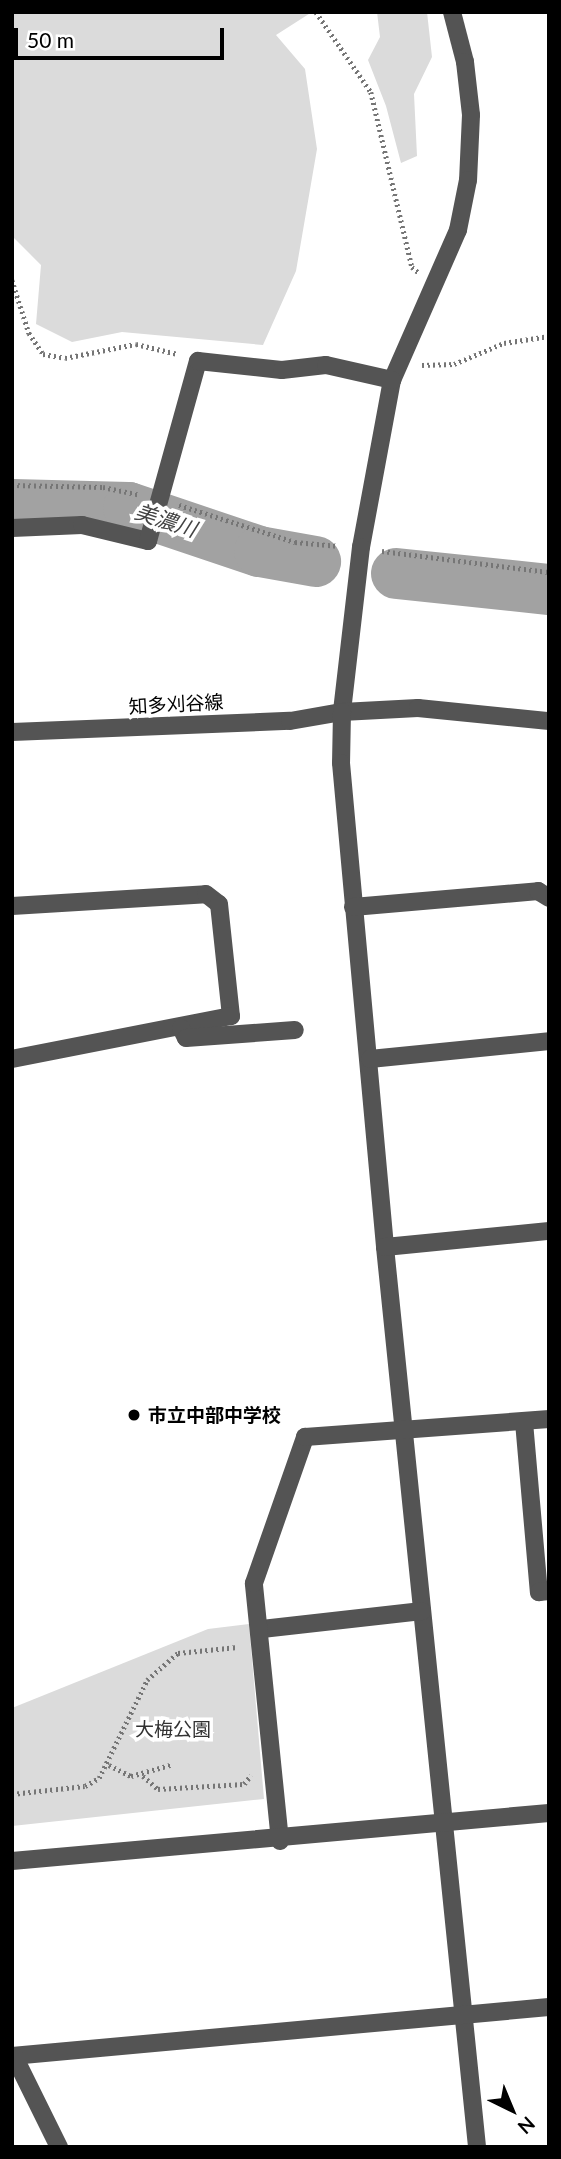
<!DOCTYPE html>
<html>
<head>
<meta charset="utf-8">
<style>
  body { margin:0 }
  #map { position:relative; width:561px; height:2159px; overflow:hidden; background:#fff; font-family:Lato,"Noto Sans JP",sans-serif }
  div>[style] { position:absolute }
  [style*='--x'] { left:calc(var(--x)*1px); top:calc(var(--y)*1px); width:calc(var(--w)*1px); rotate:calc(var(--a)*1deg) }
  .green>* { inset:0; background:#dbdbdb }
  .river>* { height:51px; margin:-25.5px; padding:0 25.5px; transform-origin:25.5px; border-radius:25.5px; background:#a2a2a2 }
  .path>* { height:4.5px; margin-top:-2.25px; transform-origin:0; background:repeating-linear-gradient(90deg,#767676 0 2px,transparent 0 5.5px) }
  .minor>* { height:18px; margin:-9px; padding:0 9px; transform-origin:9px; border-radius:9px; background:#545454 }
  .dots>* { width:19px; height:19px; translate:-50% -50%; box-sizing:border-box; border:4px solid #fff; border-radius:50% }
  span { translate:-50% -50%; white-space:nowrap; text-align:center; line-height:1.15; -webkit-text-stroke:7px #fff; paint-order:stroke }
  .street-label { font-size:19px; color:#000 }
  .poi-label { font-size:19px; color:#000; font-weight:700 }
  .left { translate:0 -50%; text-align:left }
  .park-label { font-size:19px; color:#323232 }
  .water-label { font-size:21px; color:#434343; font-style:italic }
  .frame { position:absolute; inset:0; border:14px solid #000; pointer-events:none }
  .north { position:absolute; left:477px; top:2075px; width:70px; height:70px; -webkit-text-stroke:5px #fff; paint-order:stroke; rotate:137deg; font-size:19px; font-weight:700; line-height:28px; text-align:center; color:#000 }
  .north::after { content:''; display:block; margin:auto; width:24px; height:32px; background:#000; clip-path:polygon(50% 0,100% 100%,50% 72%,0 100%) }
  .scale { position:absolute; left:14px; top:28px; width:210px; height:32px; box-sizing:border-box; border:4px solid #000; border-top:0; padding-left:9px; font-size:21px; line-height:24px; white-space:nowrap; color:#000; -webkit-text-stroke:5px #fff; paint-order:stroke }
</style>
</head>
<body>
<div id="map">
  <div class="green">
    <i style="clip-path:polygon(12px 12px,312px 12px,276px 35px,305px 69px,317px 149px,296px 271px,263px 345px,122px 332px,72px 342px,36px 324px,41px 265px,12px 236px)"></i>
    <i style="clip-path:polygon(377px 12px,427px 12px,432px 57px,414px 94px,417px 156px,401px 163px,386px 106px,368px 60px,380px 37px)"></i>
    <i style="clip-path:polygon(249px 1624px,264px 1799px,12px 1826px,12px 1708px,208px 1629px)"></i>
  </div>
  <div class="river">
    <i style="--x:12;--y:504;--w:116;--a:1.5"></i>
    <i style="--x:128;--y:507;--w:138;--a:18.6"></i>
    <i style="--x:259;--y:551;--w:57;--a:10.1"></i>
    <i style="--x:396;--y:573;--w:154;--a:6"></i>
  </div>
  <div class="path">
    <i style="--x:316;--y:12;--w:97;--a:55.5"></i>
    <i style="--x:371;--y:92;--w:180;--a:76.8"></i>
    <i style="--x:412;--y:267;--w:8;--a:40"></i>
    <i style="--x:12;--y:280;--w:56;--a:72.2"></i>
    <i style="--x:29;--y:333;--w:25;--a:56"></i>
    <i style="--x:43;--y:354;--w:22;--a:10"></i>
    <i style="--x:65;--y:358;--w:72;--a:-11.2"></i>
    <i style="--x:136;--y:344;--w:43;--a:13.4"></i>
    <i style="--x:422;--y:365;--w:32;--a:-2"></i>
    <i style="--x:454;--y:364;--w:54;--a:-22.8"></i>
    <i style="--x:504;--y:343;--w:46;--a:-8.8"></i>
    <i style="--x:12;--y:485;--w:91;--a:1.3"></i>
    <i style="--x:103;--y:487;--w:38;--a:12"></i>
    <i style="--x:179;--y:505;--w:122;--a:17.7"></i>
    <i style="--x:295;--y:542;--w:44;--a:5.2"></i>
    <i style="--x:382;--y:551;--w:168;--a:7.2"></i>
    <i style="--x:109;--y:1765;--w:25;--a:27"></i>
    <i style="--x:131;--y:1776;--w:41;--a:-15.8"></i>
    <i style="--x:143;--y:1776;--w:20;--a:41"></i>
    <i style="--x:158;--y:1789;--w:86;--a:-3.3"></i>
    <i style="--x:244;--y:1784;--w:11;--a:-52"></i>
    <i style="--x:12;--y:1794;--w:73;--a:-6.3"></i>
    <i style="--x:85;--y:1786;--w:16;--a:-30"></i>
    <i style="--x:99;--y:1778;--w:109;--a:-63.9"></i>
    <i style="--x:147;--y:1680;--w:41;--a:-41.1"></i>
    <i style="--x:178;--y:1653;--w:60;--a:-5.7"></i>
  </div>
  <div class="minor">
    <i style="--x:452;--y:12;--w:52;--a:75.4"></i>
    <i style="--x:465;--y:62;--w:53;--a:83.5"></i>
    <i style="--x:471;--y:115;--w:65;--a:92.6"></i>
    <i style="--x:468;--y:180;--w:51;--a:101.3"></i>
    <i style="--x:458;--y:230;--w:164;--a:113.7"></i>
    <i style="--x:392;--y:380;--w:170;--a:100.5"></i>
    <i style="--x:361;--y:547;--w:166;--a:96.6"></i>
    <i style="--x:342;--y:712;--w:76;--a:-3"></i>
    <i style="--x:418;--y:708;--w:132;--a:5.7"></i>
    <i style="--x:12;--y:528;--w:70;--a:-2.5"></i>
    <i style="--x:82;--y:525;--w:68;--a:13.6"></i>
    <i style="--x:148;--y:541;--w:187;--a:-74.5"></i>
    <i style="--x:198;--y:361;--w:84;--a:6.1"></i>
    <i style="--x:282;--y:370;--w:44;--a:-6.5"></i>
    <i style="--x:326;--y:365;--w:68;--a:12.8"></i>
    <i style="--x:12;--y:732;--w:278;--a:-2.3"></i>
    <i style="--x:290;--y:721;--w:53;--a:-9.8"></i>
    <i style="--x:342;--y:712;--w:51;--a:91.1"></i>
    <i style="--x:341;--y:763;--w:486;--a:84.8"></i>
    <i style="--x:385;--y:1247;--w:905;--a:84.16"></i>
    <i style="--x:12;--y:906;--w:194;--a:-3.5"></i>
    <i style="--x:206;--y:894;--w:16;--a:38"></i>
    <i style="--x:219;--y:904;--w:113;--a:83.9"></i>
    <i style="--x:231;--y:1016;--w:223;--a:168.9"></i>
    <i style="--x:353;--y:907;--w:186;--a:-4.9"></i>
    <i style="--x:538;--y:891;--w:13;--a:32"></i>
    <i style="--x:181;--y:1028;--w:11;--a:63"></i>
    <i style="--x:186;--y:1038;--w:109;--a:-4.2"></i>
    <i style="--x:370;--y:1059;--w:180;--a:-5.7"></i>
    <i style="--x:385;--y:1247;--w:165;--a:-5.6"></i>
    <i style="--x:524;--y:1422;--w:171;--a:85"></i>
    <i style="--x:539;--y:1592;--w:10;--a:-6"></i>
    <i style="--x:262;--y:1629;--w:161;--a:-6.4"></i>
    <i style="--x:280;--y:1841;--w:259;--a:-95.8"></i>
    <i style="--x:254;--y:1583;--w:155;--a:-70.7"></i>
    <i style="--x:305;--y:1437;--w:245;--a:-4.2"></i>
    <i style="--x:12;--y:1861;--w:539;--a:-5.11"></i>
    <i style="--x:12;--y:2056;--w:539;--a:-5.21"></i>
    <i style="--x:14;--y:2056;--w:102;--a:63.7"></i>
  </div>
  <div class="dots">
    <i style="left:134px;top:1415px;background:#000"></i>
  </div>
  <div class="street-label">
    <span style="left:176px;top:704px;rotate:-3deg">知多刈谷線</span>
  </div>
  <div class="poi-label">
    <span class="left" style="left:148px;top:1415px">市立中部中学校</span>
  </div>
  <div class="park-label">
    <span style="left:173px;top:1729px">大梅公園</span>
  </div>
  <div class="water-label">
    <span style="left:166px;top:520px;rotate:18deg">美濃川</span>
  </div>
  <div class="frame"></div>
  <div class="north">N</div>
  <div class="scale">50 m</div>
</div>
</body>
</html>
